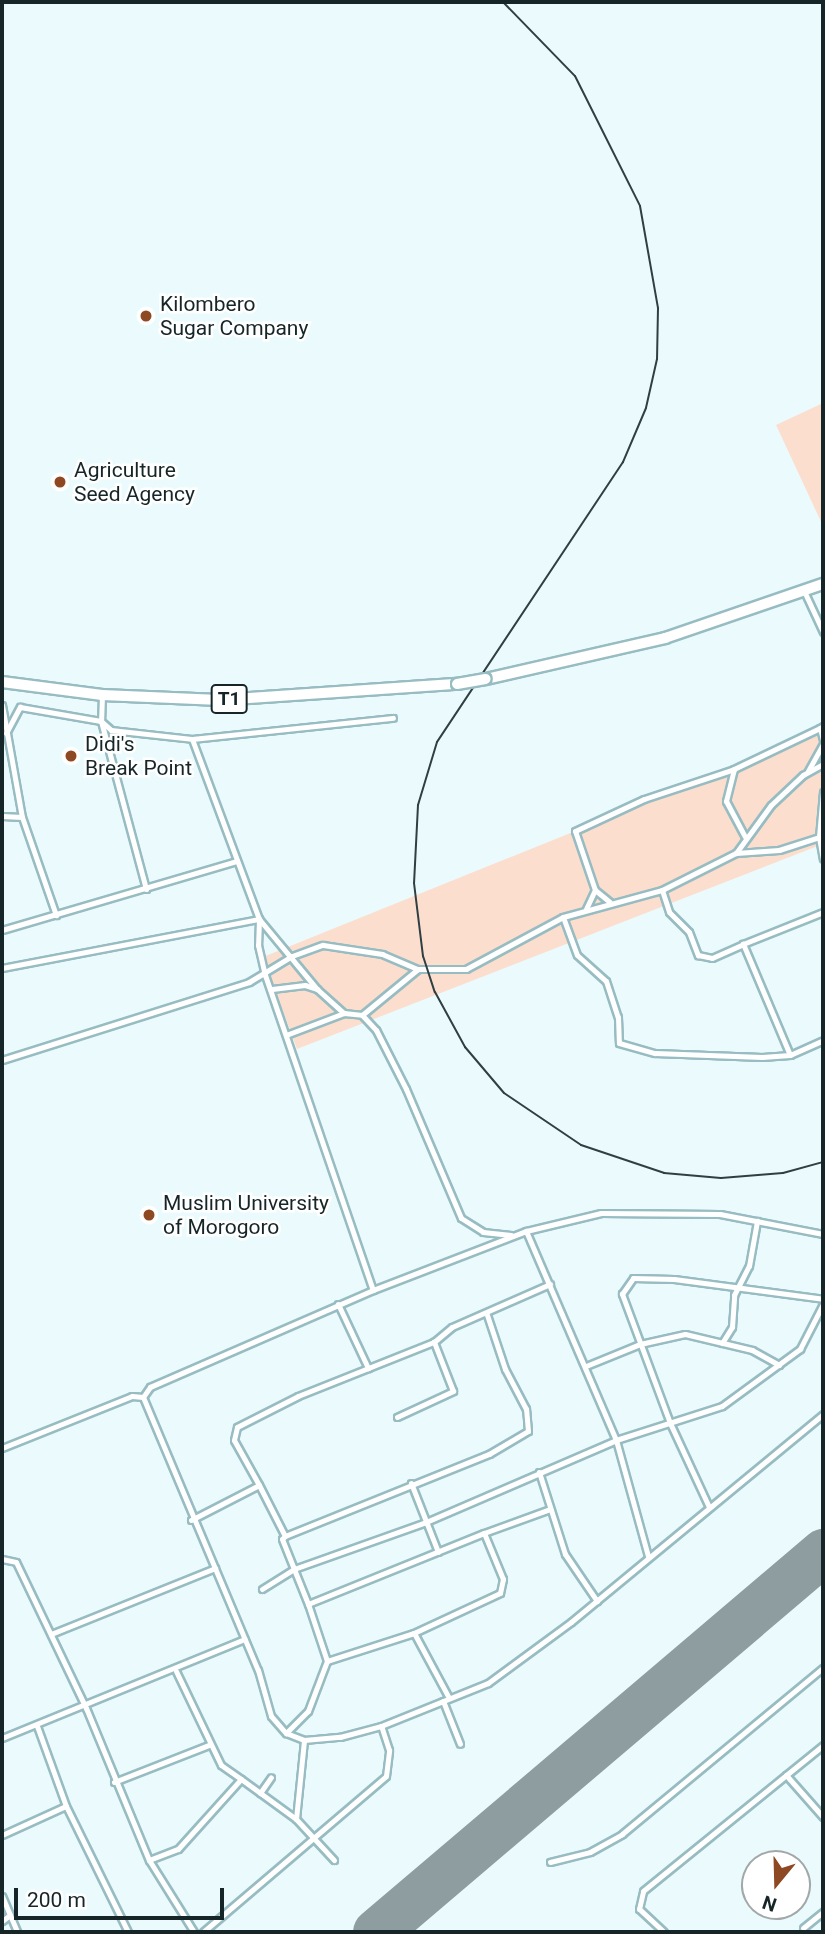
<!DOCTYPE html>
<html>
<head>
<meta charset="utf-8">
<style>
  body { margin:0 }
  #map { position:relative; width:825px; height:1934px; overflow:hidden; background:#ebfbfd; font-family:Roboto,sans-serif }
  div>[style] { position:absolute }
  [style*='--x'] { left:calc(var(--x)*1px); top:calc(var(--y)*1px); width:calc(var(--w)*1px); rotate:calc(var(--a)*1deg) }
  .green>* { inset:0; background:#fcdecf }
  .runway>* { height:47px; margin:-23.5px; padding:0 23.5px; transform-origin:23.5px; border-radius:23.5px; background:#8e9d9f }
  .roads { filter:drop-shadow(2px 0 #97bcc1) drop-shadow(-2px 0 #97bcc1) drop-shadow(0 2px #97bcc1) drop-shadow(0 -2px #97bcc1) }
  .street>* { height:5px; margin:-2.5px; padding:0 2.5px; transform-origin:2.5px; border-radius:2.5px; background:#fff }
  .highway>* { height:10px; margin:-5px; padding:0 5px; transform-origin:5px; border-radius:5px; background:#fff }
  .rail>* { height:2px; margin:-1px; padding:0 1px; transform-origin:1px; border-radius:1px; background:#303f41 }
  .bridges { filter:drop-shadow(2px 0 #97bcc1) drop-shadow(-2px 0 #97bcc1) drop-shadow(0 2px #97bcc1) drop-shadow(0 -2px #97bcc1) }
  .highway-bridge>* { height:10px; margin:-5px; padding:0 5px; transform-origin:5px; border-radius:5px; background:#fff }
  .dots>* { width:19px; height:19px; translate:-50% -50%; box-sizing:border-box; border:4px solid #fff; border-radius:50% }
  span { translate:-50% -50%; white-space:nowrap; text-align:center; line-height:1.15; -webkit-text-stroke:5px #fff; paint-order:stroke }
  .shield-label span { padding:2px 5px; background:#fff; border:2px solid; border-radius:5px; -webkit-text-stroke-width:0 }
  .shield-label { font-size:19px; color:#162527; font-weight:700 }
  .poi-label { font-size:21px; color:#162527 }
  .left { translate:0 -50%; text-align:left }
  .frame { position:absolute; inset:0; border:4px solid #162527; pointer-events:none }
  .north { position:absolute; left:741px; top:1850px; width:70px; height:70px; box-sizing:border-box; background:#fff; border:2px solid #a2a8a9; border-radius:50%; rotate:199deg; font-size:19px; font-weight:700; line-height:28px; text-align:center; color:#162527 }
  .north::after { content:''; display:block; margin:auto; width:24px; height:32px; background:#8e4822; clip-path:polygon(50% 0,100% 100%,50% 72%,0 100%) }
  .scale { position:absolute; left:14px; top:1888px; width:210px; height:32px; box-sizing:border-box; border:4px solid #162527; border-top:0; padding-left:9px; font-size:21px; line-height:24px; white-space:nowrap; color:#162527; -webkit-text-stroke:5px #fff; paint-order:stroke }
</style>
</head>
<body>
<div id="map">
  <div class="green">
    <i style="clip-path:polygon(823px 403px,823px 526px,776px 425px)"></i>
    <i style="clip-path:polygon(823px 731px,823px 844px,297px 1049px,263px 957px)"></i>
  </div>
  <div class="runway">
    <i style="--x:376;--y:1932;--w:587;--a:-40.37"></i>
  </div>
  <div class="roads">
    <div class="street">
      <i style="--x:804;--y:591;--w:45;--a:65.1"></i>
      <i style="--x:102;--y:695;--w:26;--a:92"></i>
      <i style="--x:101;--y:721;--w:13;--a:42"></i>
      <i style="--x:111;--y:730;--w:81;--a:6.3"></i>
      <i style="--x:192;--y:739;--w:192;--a:69.6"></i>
      <i style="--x:259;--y:919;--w:26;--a:92"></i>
      <i style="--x:258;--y:945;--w:31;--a:77"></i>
      <i style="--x:265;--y:975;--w:333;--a:71.1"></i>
      <i style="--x:2;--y:705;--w:114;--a:79.9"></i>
      <i style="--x:22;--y:817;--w:104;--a:70.9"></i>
      <i style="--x:823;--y:726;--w:4;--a:146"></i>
      <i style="--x:820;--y:728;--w:12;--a:76"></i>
      <i style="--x:6;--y:733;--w:30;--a:-62"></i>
      <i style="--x:20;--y:707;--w:82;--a:9.8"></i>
      <i style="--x:101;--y:721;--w:174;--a:75"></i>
      <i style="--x:192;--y:739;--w:202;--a:-6"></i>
      <i style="--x:734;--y:769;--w:33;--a:104"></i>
      <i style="--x:726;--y:801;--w:40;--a:62"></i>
      <i style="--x:808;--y:771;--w:31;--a:-61"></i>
      <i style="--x:823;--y:792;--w:45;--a:95.1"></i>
      <i style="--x:819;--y:837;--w:22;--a:80"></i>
      <i style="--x:2;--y:816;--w:20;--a:3"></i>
      <i style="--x:736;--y:853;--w:59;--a:-53.9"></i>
      <i style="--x:771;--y:805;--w:44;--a:-43.2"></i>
      <i style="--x:803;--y:775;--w:23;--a:-29"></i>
      <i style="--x:595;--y:890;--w:19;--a:39"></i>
      <i style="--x:662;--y:890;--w:23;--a:72"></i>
      <i style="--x:669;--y:912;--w:28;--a:45"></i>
      <i style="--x:689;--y:932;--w:25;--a:69"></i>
      <i style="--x:698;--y:955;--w:14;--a:12"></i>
      <i style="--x:712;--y:958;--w:34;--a:-24"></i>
      <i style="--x:586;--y:909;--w:21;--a:-65"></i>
      <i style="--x:595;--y:890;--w:62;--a:-108.7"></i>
      <i style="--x:575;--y:831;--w:76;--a:-24.9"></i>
      <i style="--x:644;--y:799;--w:95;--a:-18.4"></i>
      <i style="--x:734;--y:769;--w:95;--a:-25.5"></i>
      <i style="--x:563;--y:917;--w:40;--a:69.8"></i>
      <i style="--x:577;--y:955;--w:39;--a:42"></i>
      <i style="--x:606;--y:981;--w:38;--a:72"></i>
      <i style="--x:618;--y:1017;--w:26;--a:88"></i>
      <i style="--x:619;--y:1043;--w:37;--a:16"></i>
      <i style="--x:655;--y:1053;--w:107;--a:2.1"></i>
      <i style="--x:762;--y:1057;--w:28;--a:-4"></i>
      <i style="--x:790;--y:1055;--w:36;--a:-24"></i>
      <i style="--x:2;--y:930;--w:245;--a:-16.4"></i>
      <i style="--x:2;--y:968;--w:262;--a:-10.8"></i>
      <i style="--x:259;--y:919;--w:91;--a:50.4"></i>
      <i style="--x:317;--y:989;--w:36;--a:42"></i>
      <i style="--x:272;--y:989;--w:33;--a:-7"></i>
      <i style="--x:305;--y:985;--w:13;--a:18"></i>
      <i style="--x:362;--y:1015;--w:21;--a:47"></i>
      <i style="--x:376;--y:1030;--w:66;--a:63"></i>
      <i style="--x:406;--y:1089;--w:140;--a:66.9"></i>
      <i style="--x:461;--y:1218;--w:26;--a:32"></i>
      <i style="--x:483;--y:1232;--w:28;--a:6"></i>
      <i style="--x:286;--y:1035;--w:62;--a:-20.8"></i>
      <i style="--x:344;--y:1013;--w:18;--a:6"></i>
      <i style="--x:362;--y:1015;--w:72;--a:-39.4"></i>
      <i style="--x:418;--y:969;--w:48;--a:0"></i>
      <i style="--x:466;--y:969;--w:110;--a:-28.2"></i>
      <i style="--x:563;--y:917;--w:103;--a:-15.3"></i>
      <i style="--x:662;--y:890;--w:83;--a:-26.6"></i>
      <i style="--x:736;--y:853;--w:43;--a:-4"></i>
      <i style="--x:779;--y:850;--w:42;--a:-18"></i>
      <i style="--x:790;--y:1055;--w:121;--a:-112.9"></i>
      <i style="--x:743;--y:944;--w:86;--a:-21.8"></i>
      <i style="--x:2;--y:1060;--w:259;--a:-17.5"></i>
      <i style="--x:249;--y:982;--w:50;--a:-31.2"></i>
      <i style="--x:292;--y:956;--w:33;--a:-20"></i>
      <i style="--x:323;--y:945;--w:60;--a:8.7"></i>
      <i style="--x:382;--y:954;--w:39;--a:23"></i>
      <i style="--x:526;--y:1231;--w:228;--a:66.7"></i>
      <i style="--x:616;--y:1440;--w:120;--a:74.6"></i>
      <i style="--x:823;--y:1234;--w:105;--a:-169"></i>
      <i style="--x:720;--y:1214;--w:119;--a:-179.5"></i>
      <i style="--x:601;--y:1213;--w:77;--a:166.5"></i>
      <i style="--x:526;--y:1231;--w:164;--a:158.9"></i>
      <i style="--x:373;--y:1290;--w:243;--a:156.5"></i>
      <i style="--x:150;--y:1387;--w:12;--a:125"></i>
      <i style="--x:143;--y:1397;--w:296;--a:67.2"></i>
      <i style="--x:258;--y:1670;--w:48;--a:74.2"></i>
      <i style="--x:271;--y:1716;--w:23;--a:49"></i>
      <i style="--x:286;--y:1733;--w:19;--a:21"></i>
      <i style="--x:304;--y:1740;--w:36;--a:-5"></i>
      <i style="--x:340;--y:1737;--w:42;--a:-15"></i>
      <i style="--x:381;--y:1726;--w:115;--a:-21.9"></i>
      <i style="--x:488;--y:1683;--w:103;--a:-36.3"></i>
      <i style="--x:571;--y:1622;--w:327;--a:-39.5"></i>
      <i style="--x:338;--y:1304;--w:71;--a:64.9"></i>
      <i style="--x:722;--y:1343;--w:19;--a:-58"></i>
      <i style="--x:732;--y:1327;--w:32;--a:-86"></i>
      <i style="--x:734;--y:1295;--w:33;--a:-63"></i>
      <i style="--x:749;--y:1266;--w:46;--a:-79.9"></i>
      <i style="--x:586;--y:1366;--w:58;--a:-22.2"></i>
      <i style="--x:640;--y:1344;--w:46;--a:-12.5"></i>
      <i style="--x:685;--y:1334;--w:69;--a:13.4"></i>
      <i style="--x:752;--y:1350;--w:31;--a:29"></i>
      <i style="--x:397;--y:1417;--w:62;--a:-24.9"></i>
      <i style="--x:453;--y:1391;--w:53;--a:-111.2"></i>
      <i style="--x:2;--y:1448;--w:140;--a:-21.8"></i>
      <i style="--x:132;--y:1396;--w:11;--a:5"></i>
      <i style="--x:539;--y:1472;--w:86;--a:72.4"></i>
      <i style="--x:565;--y:1554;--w:57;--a:55.8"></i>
      <i style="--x:411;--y:1483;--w:74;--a:68.6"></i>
      <i style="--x:259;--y:1485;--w:57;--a:63"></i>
      <i style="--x:285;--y:1536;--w:4;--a:135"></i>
      <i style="--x:282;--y:1539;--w:70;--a:68.2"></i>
      <i style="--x:709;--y:1507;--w:93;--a:-114.9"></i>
      <i style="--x:670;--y:1423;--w:138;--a:-110.4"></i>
      <i style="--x:622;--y:1294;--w:19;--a:-55"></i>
      <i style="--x:633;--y:1278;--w:41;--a:1.4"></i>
      <i style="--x:674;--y:1279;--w:150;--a:7.6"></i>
      <i style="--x:191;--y:1520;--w:76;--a:-27.2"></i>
      <i style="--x:259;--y:1485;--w:51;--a:-119.1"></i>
      <i style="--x:234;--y:1440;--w:13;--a:-77"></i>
      <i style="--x:237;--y:1427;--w:68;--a:-26.9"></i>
      <i style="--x:298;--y:1396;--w:146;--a:-21.7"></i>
      <i style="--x:434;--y:1342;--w:23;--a:-40"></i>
      <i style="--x:452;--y:1327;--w:107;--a:-23.7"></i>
      <i style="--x:484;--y:1533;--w:50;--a:67.6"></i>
      <i style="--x:503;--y:1579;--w:14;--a:102"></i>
      <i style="--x:500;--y:1593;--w:95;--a:155.1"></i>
      <i style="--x:414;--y:1633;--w:91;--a:162.2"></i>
      <i style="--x:327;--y:1661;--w:60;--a:-108.4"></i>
      <i style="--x:308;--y:1604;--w:190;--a:-22"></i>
      <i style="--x:484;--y:1533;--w:70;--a:-20"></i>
      <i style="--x:285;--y:1536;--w:220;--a:-21.9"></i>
      <i style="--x:489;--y:1454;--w:45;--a:-30.5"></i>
      <i style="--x:528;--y:1431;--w:22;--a:-95"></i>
      <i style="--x:526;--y:1409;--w:45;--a:-117.7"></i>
      <i style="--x:505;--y:1369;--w:57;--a:-108.4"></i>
      <i style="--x:2;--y:1559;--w:14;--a:12"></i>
      <i style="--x:16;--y:1562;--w:162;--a:64.4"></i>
      <i style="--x:86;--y:1708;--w:165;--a:67.5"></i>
      <i style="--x:149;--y:1860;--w:85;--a:58"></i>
      <i style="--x:262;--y:1589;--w:38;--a:-32"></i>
      <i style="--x:294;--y:1569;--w:140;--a:-19.6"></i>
      <i style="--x:426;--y:1522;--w:207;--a:-23.3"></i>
      <i style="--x:616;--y:1440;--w:111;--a:-17.8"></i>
      <i style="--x:722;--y:1406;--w:97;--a:-36.2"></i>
      <i style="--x:800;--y:1349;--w:51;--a:-62.9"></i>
      <i style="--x:414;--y:1633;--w:74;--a:61.7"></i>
      <i style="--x:51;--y:1634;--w:177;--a:-21.9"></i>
      <i style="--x:443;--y:1701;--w:46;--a:68.4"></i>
      <i style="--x:37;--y:1726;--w:85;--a:70.1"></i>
      <i style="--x:66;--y:1806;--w:140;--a:63.8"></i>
      <i style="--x:286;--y:1733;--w:31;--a:-45"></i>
      <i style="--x:308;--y:1711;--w:53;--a:-69.2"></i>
      <i style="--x:2;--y:1738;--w:262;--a:-22.2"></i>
      <i style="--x:786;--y:1775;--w:56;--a:48.6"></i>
      <i style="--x:241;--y:1779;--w:68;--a:36"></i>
      <i style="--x:296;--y:1819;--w:56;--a:47.2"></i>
      <i style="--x:114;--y:1782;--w:102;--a:-21.3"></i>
      <i style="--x:260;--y:1793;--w:19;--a:-55"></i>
      <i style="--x:296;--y:1819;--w:79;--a:-84.2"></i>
      <i style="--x:2;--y:1835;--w:70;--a:-24.4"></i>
      <i style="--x:149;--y:1860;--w:31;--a:-21"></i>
      <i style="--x:178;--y:1849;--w:94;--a:-48"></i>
      <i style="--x:241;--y:1779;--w:24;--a:-145"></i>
      <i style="--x:221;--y:1765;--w:104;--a:-115.6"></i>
      <i style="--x:550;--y:1862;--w:41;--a:-14"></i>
      <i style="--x:590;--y:1852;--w:37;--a:-29"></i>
      <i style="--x:622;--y:1834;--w:261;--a:-39.6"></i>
      <i style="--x:2;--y:1896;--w:39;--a:67"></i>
      <i style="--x:2;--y:1921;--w:10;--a:-37"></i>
      <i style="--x:803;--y:1928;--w:26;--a:-39"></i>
      <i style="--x:203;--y:1932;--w:240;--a:-40.4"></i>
      <i style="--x:386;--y:1776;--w:26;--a:-83"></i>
      <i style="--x:389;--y:1750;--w:25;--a:-108"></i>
      <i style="--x:664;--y:1932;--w:34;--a:-137"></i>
      <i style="--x:639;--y:1909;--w:18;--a:-77"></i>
      <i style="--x:643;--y:1891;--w:232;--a:-39"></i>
    </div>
    <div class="highway">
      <i style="--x:486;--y:679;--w:184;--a:-12.9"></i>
      <i style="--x:665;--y:638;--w:167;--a:-18.9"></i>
      <i style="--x:2;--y:682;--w:101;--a:7.4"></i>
      <i style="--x:102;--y:695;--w:118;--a:2.4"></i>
      <i style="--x:220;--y:700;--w:238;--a:-3.9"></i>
    </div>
  </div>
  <div class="rail">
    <i style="--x:503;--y:2;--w:103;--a:45.8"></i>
    <i style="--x:575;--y:76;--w:145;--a:63.4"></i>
    <i style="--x:640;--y:206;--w:104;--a:80"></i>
    <i style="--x:658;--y:308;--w:51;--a:91.1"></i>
    <i style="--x:657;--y:359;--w:50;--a:102.7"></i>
    <i style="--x:646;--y:408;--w:59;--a:113.1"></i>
    <i style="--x:623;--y:462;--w:336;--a:123.6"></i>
    <i style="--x:437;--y:742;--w:66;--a:106.8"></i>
    <i style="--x:418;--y:805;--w:78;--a:92.9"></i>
    <i style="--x:414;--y:883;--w:74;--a:83"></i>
    <i style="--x:423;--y:956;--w:38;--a:72"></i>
    <i style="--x:435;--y:992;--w:63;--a:61.4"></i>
    <i style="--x:465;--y:1047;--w:60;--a:49.7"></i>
    <i style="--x:504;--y:1093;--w:93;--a:34"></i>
    <i style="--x:581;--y:1145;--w:88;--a:18.6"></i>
    <i style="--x:664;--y:1173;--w:57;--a:5"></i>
    <i style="--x:721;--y:1178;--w:62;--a:-4.6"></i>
    <i style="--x:783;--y:1173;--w:41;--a:-15.4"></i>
  </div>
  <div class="bridges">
    <div class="highway-bridge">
      <i style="--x:457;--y:684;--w:29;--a:-10"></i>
    </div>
  </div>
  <div class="dots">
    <i style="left:146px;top:316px;background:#8e4822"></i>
    <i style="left:60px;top:482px;background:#8e4822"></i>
    <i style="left:71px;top:756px;background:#8e4822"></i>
    <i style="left:149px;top:1215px;background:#8e4822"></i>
  </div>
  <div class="shield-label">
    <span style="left:229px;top:699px">T1</span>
  </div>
  <div class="poi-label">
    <span class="left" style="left:160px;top:316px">Kilombero<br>Sugar Company</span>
    <span class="left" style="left:74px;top:482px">Agriculture<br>Seed Agency</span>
    <span class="left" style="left:85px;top:756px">Didi's<br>Break Point</span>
    <span class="left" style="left:163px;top:1215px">Muslim University<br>of Morogoro</span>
  </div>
  <div class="frame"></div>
  <div class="north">N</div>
  <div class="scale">200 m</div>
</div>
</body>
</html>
